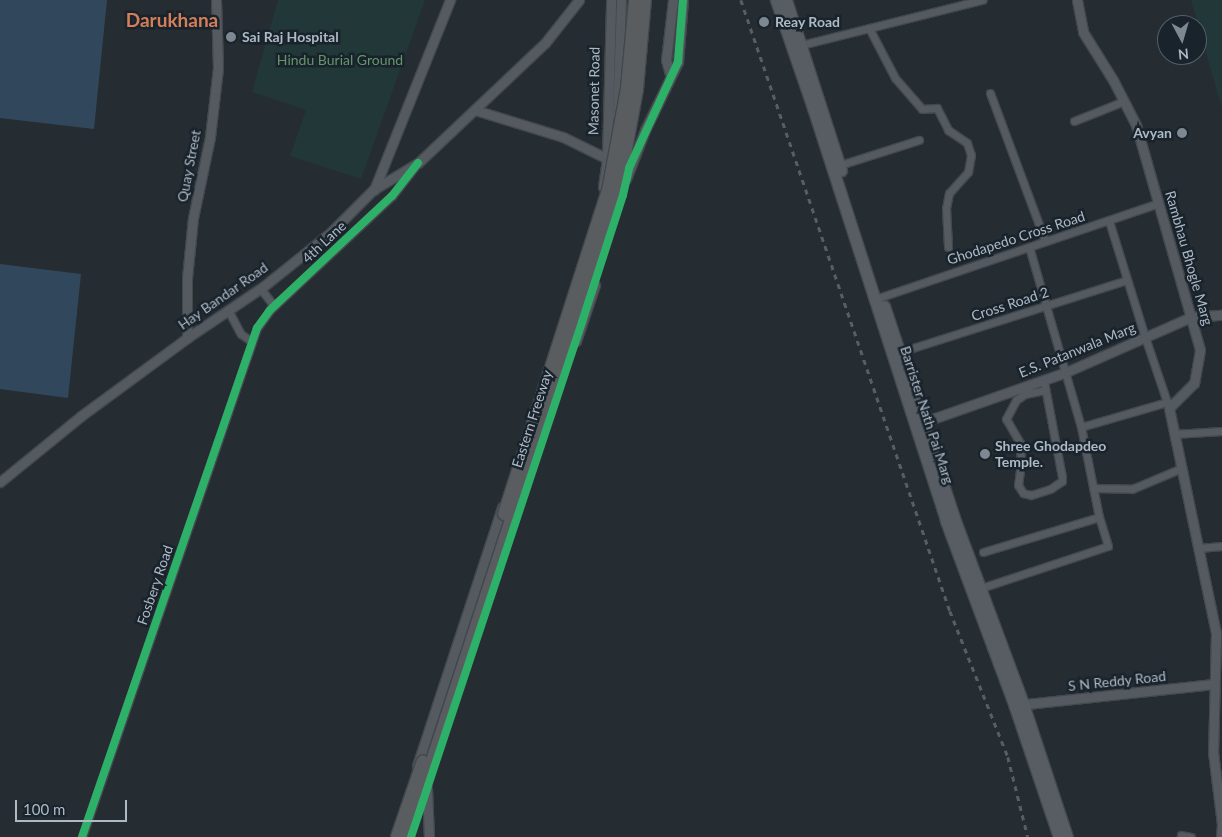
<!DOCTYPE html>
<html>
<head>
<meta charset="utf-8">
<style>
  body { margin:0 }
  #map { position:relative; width:1222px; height:837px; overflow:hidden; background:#252c32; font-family:Lato,sans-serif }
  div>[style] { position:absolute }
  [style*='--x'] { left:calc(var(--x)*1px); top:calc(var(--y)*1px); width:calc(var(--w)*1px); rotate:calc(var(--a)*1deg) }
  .green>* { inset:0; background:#223737 }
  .water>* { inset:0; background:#31485c }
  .roads { filter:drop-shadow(1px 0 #43484d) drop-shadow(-1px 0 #43484d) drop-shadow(0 1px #43484d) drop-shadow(0 -1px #43484d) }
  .minor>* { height:7px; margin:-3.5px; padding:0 3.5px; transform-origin:3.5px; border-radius:3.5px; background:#545a60 }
  .tertiary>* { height:9px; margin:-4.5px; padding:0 4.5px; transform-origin:4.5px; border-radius:4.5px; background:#545a60 }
  .primary>* { height:11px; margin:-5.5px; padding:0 5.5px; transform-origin:5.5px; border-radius:5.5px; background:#575d63 }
  .rail>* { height:2.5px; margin-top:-1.25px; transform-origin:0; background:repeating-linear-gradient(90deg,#585f64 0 5px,transparent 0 10px) }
  .bridges { filter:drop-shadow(1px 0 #41484e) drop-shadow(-1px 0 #41484e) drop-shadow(0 1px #41484e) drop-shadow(0 -1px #41484e) }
  .motorway-bridge>* { height:12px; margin:-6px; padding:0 6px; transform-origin:6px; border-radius:6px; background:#5a5d60 }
  .cycleway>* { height:8px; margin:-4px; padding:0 4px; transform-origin:4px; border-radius:4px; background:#2db169 }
  .dots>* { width:14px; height:14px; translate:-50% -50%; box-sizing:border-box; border:2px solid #19232c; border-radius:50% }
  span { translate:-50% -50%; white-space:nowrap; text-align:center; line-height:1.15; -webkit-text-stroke:5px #19232c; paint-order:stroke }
  .poi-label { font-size:14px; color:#adb9c5; font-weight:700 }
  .left { translate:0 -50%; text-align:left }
  .right { translate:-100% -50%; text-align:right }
  .park-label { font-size:14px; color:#65956a }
  .street-label { font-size:14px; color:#adb9c5 }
  .district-label { font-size:19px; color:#d57e58; font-weight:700 }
  .north { position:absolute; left:1157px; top:15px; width:50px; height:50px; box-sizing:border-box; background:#19232c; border:1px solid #545f69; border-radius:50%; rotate:174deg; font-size:14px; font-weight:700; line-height:20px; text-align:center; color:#adb9c5 }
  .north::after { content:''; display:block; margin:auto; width:18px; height:22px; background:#7d8892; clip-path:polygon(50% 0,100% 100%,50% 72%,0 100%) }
  .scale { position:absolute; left:15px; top:800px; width:112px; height:22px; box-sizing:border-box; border:2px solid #adb9c5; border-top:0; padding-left:6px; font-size:15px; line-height:18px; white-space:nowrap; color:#adb9c5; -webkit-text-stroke:4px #19232c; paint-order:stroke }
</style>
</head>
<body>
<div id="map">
  <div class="green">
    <i style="clip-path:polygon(278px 0,425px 0,361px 179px,290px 156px,306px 110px,252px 92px)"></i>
    <i style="clip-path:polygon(1191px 0,1222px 0,1222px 109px)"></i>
  </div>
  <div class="water">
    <i style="clip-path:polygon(0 0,107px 0,94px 129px,0 118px)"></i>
    <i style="clip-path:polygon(0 264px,81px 274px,68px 398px,0 389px)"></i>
  </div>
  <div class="roads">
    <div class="minor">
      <i style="--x:869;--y:28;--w:56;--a:62.5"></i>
      <i style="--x:895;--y:78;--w:41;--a:48.9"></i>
      <i style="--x:922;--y:109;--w:15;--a:-4"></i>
      <i style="--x:937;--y:108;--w:25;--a:63"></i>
      <i style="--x:948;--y:130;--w:23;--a:34"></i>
      <i style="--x:967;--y:143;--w:13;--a:72"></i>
      <i style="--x:971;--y:155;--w:17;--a:100"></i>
      <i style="--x:968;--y:172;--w:28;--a:132"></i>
      <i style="--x:949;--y:193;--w:15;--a:101"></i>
      <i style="--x:946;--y:208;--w:39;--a:87"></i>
      <i style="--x:801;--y:45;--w:187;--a:-14"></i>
      <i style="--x:990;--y:93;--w:158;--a:69.6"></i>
      <i style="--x:1074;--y:121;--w:54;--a:-21.8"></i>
      <i style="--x:840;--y:165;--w:83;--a:-17.6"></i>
      <i style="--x:1109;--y:221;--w:121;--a:72.8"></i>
      <i style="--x:1145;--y:337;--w:75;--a:71.3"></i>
      <i style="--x:260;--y:288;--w:23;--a:52"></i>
      <i style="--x:881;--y:297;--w:293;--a:-18.7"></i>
      <i style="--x:228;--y:310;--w:27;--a:62"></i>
      <i style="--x:241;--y:334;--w:12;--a:35"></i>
      <i style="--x:900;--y:352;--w:238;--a:-17.6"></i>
      <i style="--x:1044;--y:381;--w:6;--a:81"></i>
      <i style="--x:1045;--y:387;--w:92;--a:79.3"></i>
      <i style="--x:1062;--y:477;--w:4;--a:90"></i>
      <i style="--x:1062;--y:481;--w:14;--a:146"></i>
      <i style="--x:1050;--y:489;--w:20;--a:162"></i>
      <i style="--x:1031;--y:495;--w:8;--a:-166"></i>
      <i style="--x:1023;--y:493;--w:9;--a:-122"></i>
      <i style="--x:1018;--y:485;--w:22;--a:-82"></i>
      <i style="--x:1021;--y:463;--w:20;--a:-93"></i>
      <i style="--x:1020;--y:443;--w:28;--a:-120"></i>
      <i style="--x:1006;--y:419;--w:21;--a:-62"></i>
      <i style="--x:1016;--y:400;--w:11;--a:-34"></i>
      <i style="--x:1025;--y:394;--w:20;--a:-11"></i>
      <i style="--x:1081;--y:427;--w:90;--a:-16.2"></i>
      <i style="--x:1174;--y:434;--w:48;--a:-3.6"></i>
      <i style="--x:1093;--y:488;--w:39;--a:1"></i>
      <i style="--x:1132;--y:489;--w:54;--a:-22.8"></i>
      <i style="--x:1199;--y:548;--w:23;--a:-5"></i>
      <i style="--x:983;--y:552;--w:121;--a:-16.8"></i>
      <i style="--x:978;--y:589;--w:137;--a:-18.3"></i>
      <i style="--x:1108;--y:546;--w:30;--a:-107"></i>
      <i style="--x:1099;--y:517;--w:92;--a:-101.3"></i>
      <i style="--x:1081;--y:427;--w:187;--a:-106.1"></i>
      <i style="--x:1181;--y:835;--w:10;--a:11"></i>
      <i style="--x:82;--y:837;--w:538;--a:-71.03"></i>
      <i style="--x:257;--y:328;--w:22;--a:-54"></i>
      <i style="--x:270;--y:310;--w:167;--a:-43.1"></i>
      <i style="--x:392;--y:196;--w:37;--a:-52"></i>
    </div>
    <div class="tertiary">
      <i style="--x:1077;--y:0;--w:33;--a:79"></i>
      <i style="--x:1083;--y:32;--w:57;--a:58"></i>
      <i style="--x:1113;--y:80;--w:51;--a:62.9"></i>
      <i style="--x:1136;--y:125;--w:234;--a:74.1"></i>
      <i style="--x:1200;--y:350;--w:34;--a:100"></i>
      <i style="--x:1194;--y:383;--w:35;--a:135"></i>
      <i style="--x:1169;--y:408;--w:230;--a:78.2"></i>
      <i style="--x:1216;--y:633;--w:119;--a:91.4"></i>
      <i style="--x:1213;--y:752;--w:73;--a:82.9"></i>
      <i style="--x:1222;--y:824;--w:13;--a:94"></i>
      <i style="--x:670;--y:74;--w:15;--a:-106"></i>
      <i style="--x:666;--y:60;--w:60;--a:-83.3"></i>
      <i style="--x:475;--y:110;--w:92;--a:17.1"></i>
      <i style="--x:563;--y:137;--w:52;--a:26.1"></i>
      <i style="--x:617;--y:117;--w:117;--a:-88"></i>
      <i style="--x:626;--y:179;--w:53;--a:-68.8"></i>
      <i style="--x:645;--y:130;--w:76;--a:-64.1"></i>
      <i style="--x:678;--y:62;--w:62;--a:-85.4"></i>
      <i style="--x:603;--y:187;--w:29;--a:-82"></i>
      <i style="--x:607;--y:158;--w:158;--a:-88.5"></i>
      <i style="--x:374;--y:190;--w:205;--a:-68.2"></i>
      <i style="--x:187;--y:338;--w:60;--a:-90"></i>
      <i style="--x:187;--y:278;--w:60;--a:-84.3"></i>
      <i style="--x:193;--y:218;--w:83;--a:-78.1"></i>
      <i style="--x:210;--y:137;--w:69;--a:-83.4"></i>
      <i style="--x:218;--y:68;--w:68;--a:-91.7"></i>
      <i style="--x:576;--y:341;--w:59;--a:-71.3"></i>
      <i style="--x:918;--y:424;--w:155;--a:-19.3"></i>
      <i style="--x:1064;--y:373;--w:139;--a:-23.8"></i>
      <i style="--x:1191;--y:317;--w:31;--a:-4"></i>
      <i style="--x:0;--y:482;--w:104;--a:-39.2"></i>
      <i style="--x:81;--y:416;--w:132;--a:-36.3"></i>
      <i style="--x:187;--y:338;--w:93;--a:-34"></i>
      <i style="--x:264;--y:286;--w:83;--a:-38.7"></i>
      <i style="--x:329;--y:234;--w:62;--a:-45"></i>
      <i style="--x:373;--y:190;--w:52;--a:-31"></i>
      <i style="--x:418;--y:163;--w:175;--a:-43.4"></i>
      <i style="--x:545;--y:43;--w:55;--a:-51.7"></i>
      <i style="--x:1017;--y:705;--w:198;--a:-6.1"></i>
      <i style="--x:417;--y:766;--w:273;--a:-71.8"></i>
      <i style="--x:427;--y:788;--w:49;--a:87.7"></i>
    </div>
    <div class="primary">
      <i style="--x:776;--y:0;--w:114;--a:71.1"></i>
      <i style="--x:813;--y:108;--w:434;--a:72.1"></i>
      <i style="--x:946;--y:521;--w:198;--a:69.6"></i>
      <i style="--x:1015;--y:707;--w:137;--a:71.3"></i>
      <i style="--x:786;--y:0;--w:179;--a:72.1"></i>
      <i style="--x:884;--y:306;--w:223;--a:71.7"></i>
      <i style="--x:954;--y:518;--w:198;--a:69.6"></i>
      <i style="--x:1023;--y:704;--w:140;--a:71.7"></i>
    </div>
  </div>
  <div class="rail">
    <i style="--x:741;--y:0;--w:646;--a:71.12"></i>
    <i style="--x:950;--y:611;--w:157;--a:68.3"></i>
    <i style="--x:1008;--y:757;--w:82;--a:76"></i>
  </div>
  <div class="bridges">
    <div class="motorway-bridge">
      <i style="--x:504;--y:514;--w:339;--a:-72.2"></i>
      <i style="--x:608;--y:191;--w:105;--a:-79.5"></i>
      <i style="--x:627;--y:88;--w:88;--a:-84.8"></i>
      <i style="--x:397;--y:837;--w:80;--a:-71.1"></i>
      <i style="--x:407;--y:837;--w:678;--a:-71.86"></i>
      <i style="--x:618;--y:193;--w:106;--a:-79.6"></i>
      <i style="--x:637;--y:89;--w:89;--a:-84.9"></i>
    </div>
  </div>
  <div class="cycleway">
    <i style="--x:82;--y:837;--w:538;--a:-71.03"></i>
    <i style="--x:257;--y:328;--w:22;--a:-54"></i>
    <i style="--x:270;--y:310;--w:167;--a:-43.1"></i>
    <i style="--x:392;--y:196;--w:42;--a:-51.8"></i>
    <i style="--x:411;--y:837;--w:543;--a:-71.63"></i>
    <i style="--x:582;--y:322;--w:133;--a:-72.1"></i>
    <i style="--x:623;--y:195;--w:28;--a:-77"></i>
    <i style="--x:629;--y:168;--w:117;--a:-65.2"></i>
    <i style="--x:678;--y:62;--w:62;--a:-85.4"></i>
  </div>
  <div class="dots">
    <i style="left:764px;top:22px;background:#7d8892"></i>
    <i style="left:231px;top:37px;background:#7d8892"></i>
    <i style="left:1182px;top:133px;background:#7d8892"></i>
    <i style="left:985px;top:454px;background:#7d8892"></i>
  </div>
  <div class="poi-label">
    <span class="left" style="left:775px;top:22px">Reay Road</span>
    <span class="left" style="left:242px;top:37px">Sai Raj Hospital</span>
    <span class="right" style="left:1172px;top:133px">Avyan</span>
    <span class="left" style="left:995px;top:454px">Shree Ghodapdeo<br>Temple.</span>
  </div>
  <div class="park-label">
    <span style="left:340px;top:60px">Hindu Burial Ground</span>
  </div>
  <div class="street-label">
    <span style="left:594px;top:91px;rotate:-89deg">Masonet Road</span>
    <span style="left:189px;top:166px;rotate:-79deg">Quay Street</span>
    <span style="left:1016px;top:238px;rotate:-18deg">Ghodapedo Cross Road</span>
    <span style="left:324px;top:242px;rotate:-43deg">4th Lane</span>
    <span style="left:1189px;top:258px;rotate:74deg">Rambhau Bhogle Marg</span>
    <span style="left:223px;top:296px;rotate:-35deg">Hay Bandar Road</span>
    <span style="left:1010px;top:304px;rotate:-18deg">Cross Road 2</span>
    <span style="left:1077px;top:350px;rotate:-22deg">E.S. Patanwala Marg</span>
    <span style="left:927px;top:415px;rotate:72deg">Barrister Nath Pai Marg</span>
    <span style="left:532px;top:419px;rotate:-72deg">Eastern Freeway</span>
    <span style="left:155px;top:585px;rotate:-71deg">Fosbery Road</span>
    <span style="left:1117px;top:681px;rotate:-6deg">S N Reddy Road</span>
  </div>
  <div class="district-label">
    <span style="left:172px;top:20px">Darukhana</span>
  </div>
  <div class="north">N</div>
  <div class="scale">100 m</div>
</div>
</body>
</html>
